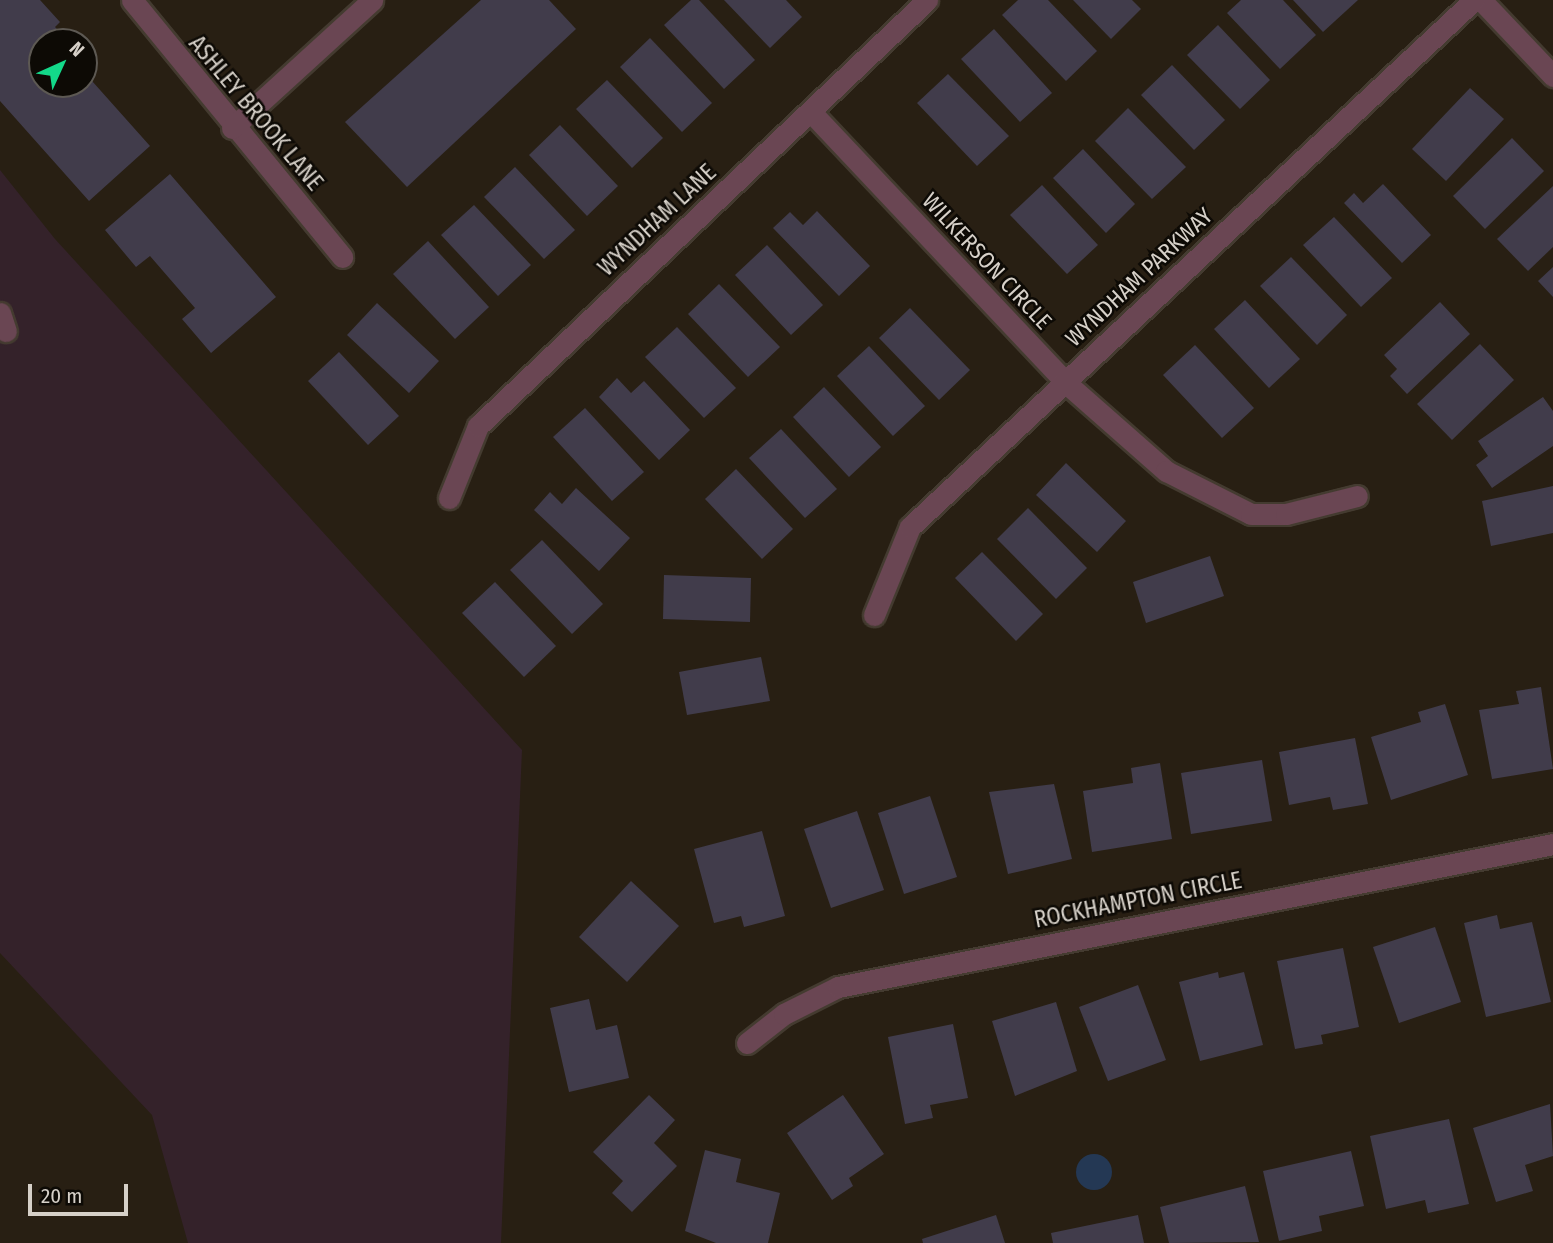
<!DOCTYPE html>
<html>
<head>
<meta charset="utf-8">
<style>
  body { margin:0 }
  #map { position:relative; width:1553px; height:1243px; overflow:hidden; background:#281f13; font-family:"Fira Sans Condensed",sans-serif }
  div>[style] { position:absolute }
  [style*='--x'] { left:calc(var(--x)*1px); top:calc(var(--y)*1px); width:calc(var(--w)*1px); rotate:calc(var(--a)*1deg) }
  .industrial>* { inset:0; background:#34222a }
  .water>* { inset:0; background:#243854 }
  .round { border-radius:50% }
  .building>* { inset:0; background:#413c4b }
  .roads { filter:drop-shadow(2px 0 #443b30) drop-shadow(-2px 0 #443b30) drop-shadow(0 2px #443b30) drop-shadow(0 -2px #443b30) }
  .minor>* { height:21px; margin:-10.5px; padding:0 10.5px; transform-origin:10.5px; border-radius:10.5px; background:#6a4653 }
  span { translate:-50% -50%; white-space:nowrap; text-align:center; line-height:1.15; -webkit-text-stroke:5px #0d0a05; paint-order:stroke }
  .street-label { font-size:23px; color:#d6d0c8 }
  .north { position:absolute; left:28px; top:28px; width:70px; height:70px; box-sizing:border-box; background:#0d0a05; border:2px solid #5d5953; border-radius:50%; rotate:45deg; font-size:19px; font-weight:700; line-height:28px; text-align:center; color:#d6d0c8 }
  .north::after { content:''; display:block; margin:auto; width:24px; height:32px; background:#13d98a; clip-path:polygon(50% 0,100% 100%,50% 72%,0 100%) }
  .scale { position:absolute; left:28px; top:1184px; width:100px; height:32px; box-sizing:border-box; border:4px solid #d6d0c8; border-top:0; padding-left:9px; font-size:21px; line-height:24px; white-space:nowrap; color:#d6d0c8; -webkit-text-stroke:5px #0d0a05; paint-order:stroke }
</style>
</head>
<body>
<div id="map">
  <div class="industrial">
    <i style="clip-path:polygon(0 170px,55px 239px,522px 750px,501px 1243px,188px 1243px,152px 1115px,0 953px)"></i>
  </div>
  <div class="water">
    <i class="round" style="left:1076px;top:1154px;width:36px;height:36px"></i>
  </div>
  <div class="building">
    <i style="clip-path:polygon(0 0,40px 0,60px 22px,55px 27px,69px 42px,42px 42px,42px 84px,84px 84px,84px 72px,150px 146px,89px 201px,0 101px)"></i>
    <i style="clip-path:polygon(481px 0,549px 0,576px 29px,407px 187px,345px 122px)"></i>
    <i style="clip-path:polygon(691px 0,699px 0,755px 60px,724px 89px,664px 25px)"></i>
    <i style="clip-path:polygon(724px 0,786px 0,802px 17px,770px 48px)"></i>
    <i style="clip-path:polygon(1018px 0,1048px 0,1097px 51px,1066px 81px,1002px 15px)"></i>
    <i style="clip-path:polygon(1073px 0,1132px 0,1141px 9px,1111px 39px)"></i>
    <i style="clip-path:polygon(1241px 0,1283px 0,1316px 35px,1280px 69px,1227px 13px)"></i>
    <i style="clip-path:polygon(1293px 0,1358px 0,1323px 32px)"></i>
    <i style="clip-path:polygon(1218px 25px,1270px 80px,1240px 109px,1187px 55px)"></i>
    <i style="clip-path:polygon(994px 29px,1052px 93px,1020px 122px,961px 59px)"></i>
    <i style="clip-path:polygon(650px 38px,712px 103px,682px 132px,620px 67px)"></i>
    <i style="clip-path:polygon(1172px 65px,1225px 120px,1194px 150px,1141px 95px)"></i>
    <i style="clip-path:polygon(948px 74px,1009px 136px,977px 166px,917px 103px)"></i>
    <i style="clip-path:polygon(607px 80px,663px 138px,632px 168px,576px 109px)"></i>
    <i style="clip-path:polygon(1470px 88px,1504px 119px,1446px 181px,1412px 149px)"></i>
    <i style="clip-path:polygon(1128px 108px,1186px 167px,1152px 199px,1095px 141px)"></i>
    <i style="clip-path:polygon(560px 125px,618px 186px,587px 216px,529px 155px)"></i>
    <i style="clip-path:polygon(1512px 138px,1544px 171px,1485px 229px,1453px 196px)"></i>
    <i style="clip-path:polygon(1083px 149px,1135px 204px,1106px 233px,1053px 178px)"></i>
    <i style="clip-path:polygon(515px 167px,575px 230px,544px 259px,484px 197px)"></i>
    <i style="clip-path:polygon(170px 174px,276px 297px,211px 353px,182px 319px,195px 308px,150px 256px,136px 267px,105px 230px)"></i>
    <i style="clip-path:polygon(1383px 184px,1431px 235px,1402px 263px,1344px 203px,1354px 193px,1363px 203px)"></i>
    <i style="clip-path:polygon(1042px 185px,1098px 245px,1067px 274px,1010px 215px)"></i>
    <i style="clip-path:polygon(1553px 186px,1553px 247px,1528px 271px,1497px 239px)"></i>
    <i style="clip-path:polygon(474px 205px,531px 265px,498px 296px,441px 235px)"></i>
    <i style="clip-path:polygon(817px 211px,870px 266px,839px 296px,773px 228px,790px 212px,803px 225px)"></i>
    <i style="clip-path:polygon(1334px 217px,1392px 278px,1361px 307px,1303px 245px)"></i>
    <i style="clip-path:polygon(428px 241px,489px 307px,455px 339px,393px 274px)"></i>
    <i style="clip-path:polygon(767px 245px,823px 305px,791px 335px,735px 275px)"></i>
    <i style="clip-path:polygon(1291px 257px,1347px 315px,1317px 345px,1260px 286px)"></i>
    <i style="clip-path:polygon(1553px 267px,1553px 297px,1538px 281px)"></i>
    <i style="clip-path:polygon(719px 284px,780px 347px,748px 377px,688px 314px)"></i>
    <i style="clip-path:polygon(1245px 300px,1300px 359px,1269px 388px,1214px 329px)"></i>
    <i style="clip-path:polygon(1440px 302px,1470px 334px,1407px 394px,1390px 376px,1397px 369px,1384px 355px)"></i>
    <i style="clip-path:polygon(377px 303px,439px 361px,409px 393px,347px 335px)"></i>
    <i style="clip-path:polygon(910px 308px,970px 370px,939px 400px,879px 338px)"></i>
    <i style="clip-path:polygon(677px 327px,736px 388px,704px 418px,645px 357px)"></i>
    <i style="clip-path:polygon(1480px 344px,1514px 380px,1452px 440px,1417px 404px)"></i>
    <i style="clip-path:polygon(1195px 345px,1254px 408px,1222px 438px,1163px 375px)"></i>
    <i style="clip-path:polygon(869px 346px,925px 406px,893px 436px,837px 376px)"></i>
    <i style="clip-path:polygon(339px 352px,399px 416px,368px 445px,308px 381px)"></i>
    <i style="clip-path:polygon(617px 378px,631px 393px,644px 381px,690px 430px,659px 460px,599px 397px)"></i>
    <i style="clip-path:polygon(824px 387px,881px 447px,849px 477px,793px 417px)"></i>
    <i style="clip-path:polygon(1543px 397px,1553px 411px,1553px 446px,1492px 488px,1476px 465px,1488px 456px,1478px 441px)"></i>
    <i style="clip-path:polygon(585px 408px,644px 472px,612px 501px,553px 437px)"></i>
    <i style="clip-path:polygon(781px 429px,837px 489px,805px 518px,749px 458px)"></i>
    <i style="clip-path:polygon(1066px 463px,1126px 521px,1097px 552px,1036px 495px)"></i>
    <i style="clip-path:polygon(736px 469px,793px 529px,762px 559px,705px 499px)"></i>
    <i style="clip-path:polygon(1553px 486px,1553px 533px,1491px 546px,1482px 501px)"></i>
    <i style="clip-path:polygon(576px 488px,630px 538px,599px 571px,534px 510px,550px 492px,562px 504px)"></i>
    <i style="clip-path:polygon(1028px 508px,1087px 568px,1056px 599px,997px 539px)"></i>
    <i style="clip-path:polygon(542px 540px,603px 604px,572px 634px,510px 570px)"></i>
    <i style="clip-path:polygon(982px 552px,1043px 614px,1016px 641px,955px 578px)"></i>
    <i style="clip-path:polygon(1210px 556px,1224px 596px,1146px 623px,1133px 582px)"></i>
    <i style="clip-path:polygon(664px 575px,751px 578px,750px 622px,663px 619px)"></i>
    <i style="clip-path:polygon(495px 582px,556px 646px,524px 677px,462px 613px)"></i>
    <i style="clip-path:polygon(761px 657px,770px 701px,687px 715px,679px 672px)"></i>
    <i style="clip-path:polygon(1541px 687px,1553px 769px,1492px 779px,1479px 710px,1519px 704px,1516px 691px)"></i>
    <i style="clip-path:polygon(1445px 704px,1468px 775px,1391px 800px,1371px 737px,1421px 722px,1418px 712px)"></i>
    <i style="clip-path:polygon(1355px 738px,1368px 804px,1333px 810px,1330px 797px,1289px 805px,1279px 752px)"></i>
    <i style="clip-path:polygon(1262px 760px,1272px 821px,1191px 834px,1181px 773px)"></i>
    <i style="clip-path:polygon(1160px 763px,1172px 839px,1092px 852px,1083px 791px,1133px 783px,1131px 768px)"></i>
    <i style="clip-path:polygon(1054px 784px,1072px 859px,1008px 874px,989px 792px)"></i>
    <i style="clip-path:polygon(930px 796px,957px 877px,904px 894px,878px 813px)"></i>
    <i style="clip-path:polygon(857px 811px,884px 890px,831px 908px,804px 829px)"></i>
    <i style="clip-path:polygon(762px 831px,785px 916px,744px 927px,741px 916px,714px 923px,694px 849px)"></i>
    <i style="clip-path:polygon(631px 881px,679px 926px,627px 982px,579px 937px)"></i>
    <i style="clip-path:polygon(1497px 915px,1500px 929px,1532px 922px,1551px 1002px,1486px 1017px,1464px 923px)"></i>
    <i style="clip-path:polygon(1435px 927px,1461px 1002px,1399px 1023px,1373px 947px)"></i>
    <i style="clip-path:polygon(1343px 948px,1359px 1027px,1321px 1035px,1323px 1044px,1295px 1049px,1277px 961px)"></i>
    <i style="clip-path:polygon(1218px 972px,1219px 978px,1244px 972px,1263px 1045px,1200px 1061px,1179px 982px)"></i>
    <i style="clip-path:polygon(1138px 985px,1166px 1060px,1108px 1081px,1079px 1007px)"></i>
    <i style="clip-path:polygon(589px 999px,596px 1030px,617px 1025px,629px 1078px,569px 1092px,550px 1008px)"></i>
    <i style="clip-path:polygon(1056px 1002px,1077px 1071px,1015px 1096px,992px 1021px)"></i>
    <i style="clip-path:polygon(953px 1024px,968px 1098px,930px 1105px,933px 1118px,905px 1124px,888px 1037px)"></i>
    <i style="clip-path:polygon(649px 1095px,675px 1120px,654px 1143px,677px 1166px,632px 1212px,612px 1193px,623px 1181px,593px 1152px)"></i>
    <i style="clip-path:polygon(843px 1095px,884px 1154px,849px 1178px,853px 1186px,832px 1200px,787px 1133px)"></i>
    <i style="clip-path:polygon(1550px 1104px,1553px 1156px,1525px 1165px,1533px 1191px,1496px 1202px,1473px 1128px)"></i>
    <i style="clip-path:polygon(1449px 1119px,1469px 1204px,1428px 1213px,1425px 1200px,1386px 1209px,1370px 1136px)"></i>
    <i style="clip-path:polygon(705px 1150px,741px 1159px,736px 1182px,780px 1193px,768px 1243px,716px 1243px,685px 1231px)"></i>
    <i style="clip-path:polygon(1351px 1151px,1364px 1206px,1319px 1216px,1322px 1231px,1279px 1241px,1263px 1171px)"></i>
    <i style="clip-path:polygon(1245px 1186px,1259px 1242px,1169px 1243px,1160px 1207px)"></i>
    <i style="clip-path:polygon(996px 1215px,1005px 1243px,923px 1243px,922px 1239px)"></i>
    <i style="clip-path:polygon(1138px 1215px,1144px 1243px,1053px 1243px,1051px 1233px)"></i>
  </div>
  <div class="roads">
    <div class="minor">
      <i style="--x:132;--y:0;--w:332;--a:50.7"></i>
      <i style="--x:1481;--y:0;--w:105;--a:46.5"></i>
      <i style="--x:811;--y:112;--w:371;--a:46.7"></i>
      <i style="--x:1065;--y:382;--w:135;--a:41.4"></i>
      <i style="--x:1166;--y:471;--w:95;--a:26.8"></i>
      <i style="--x:1251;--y:514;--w:35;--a:0"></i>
      <i style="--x:1286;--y:514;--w:73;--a:-14.2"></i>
      <i style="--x:232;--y:128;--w:190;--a:-42.4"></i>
      <i style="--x:0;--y:313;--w:19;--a:72"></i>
      <i style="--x:449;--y:498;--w:78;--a:-68.1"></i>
      <i style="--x:478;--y:426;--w:619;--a:-43.49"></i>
      <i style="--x:874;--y:615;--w:95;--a:-67.8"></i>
      <i style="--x:910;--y:527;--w:772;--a:-43.06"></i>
      <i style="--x:747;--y:1043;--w:47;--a:-38.1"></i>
      <i style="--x:784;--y:1014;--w:60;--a:-26.6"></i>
      <i style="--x:838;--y:987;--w:729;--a:-11.31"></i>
    </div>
  </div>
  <div class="street-label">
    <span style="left:256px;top:113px;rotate:50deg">ASHLEY BROOK LANE</span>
    <span style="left:657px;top:220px;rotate:-43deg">WYNDHAM LANE</span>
    <span style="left:987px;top:261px;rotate:47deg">WILKERSON CIRCLE</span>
    <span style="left:1139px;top:277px;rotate:-43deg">WYNDHAM PARKWAY</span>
    <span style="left:1138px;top:900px;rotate:-11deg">ROCKHAMPTON CIRCLE</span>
  </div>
  <div class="north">N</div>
  <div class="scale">20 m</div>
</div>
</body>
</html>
